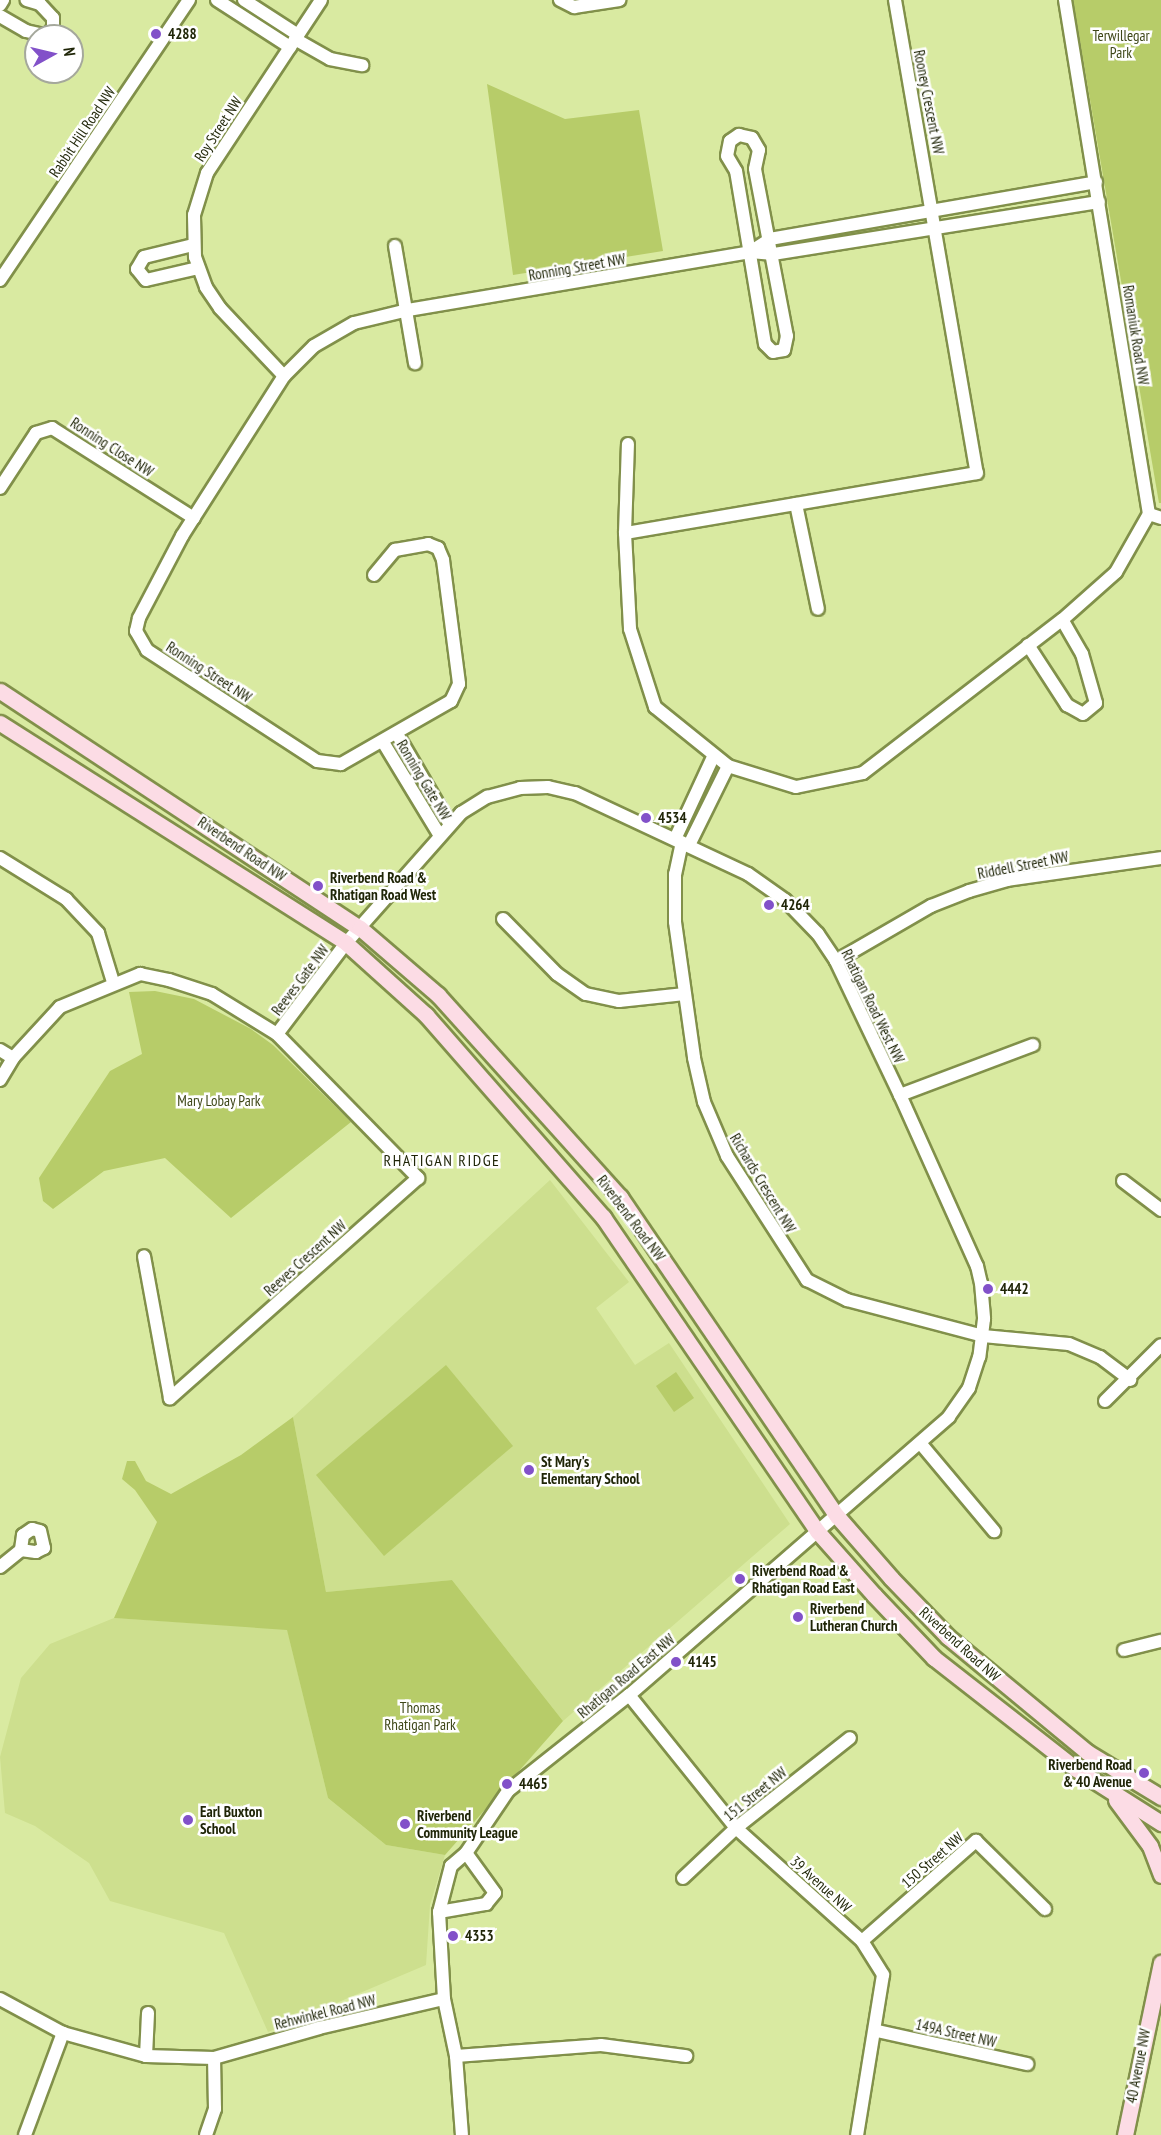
<!DOCTYPE html>
<html>
<head>
<meta charset="utf-8">
<style>
  body { margin:0 }
  #map { position:relative; width:1161px; height:2135px; overflow:hidden; background:#d9eaa1; font-family:"PT Sans Narrow",sans-serif }
  div>[style] { position:absolute }
  [style*='--x'] { left:calc(var(--x)*1px); top:calc(var(--y)*1px); width:calc(var(--w)*1px); rotate:calc(var(--a)*1deg) }
  .built>* { inset:0; background:#cddf8e }
  .green>* { inset:0; background:#b7cc69 }
  .roads { filter:drop-shadow(2px 0 #81904a) drop-shadow(-2px 0 #81904a) drop-shadow(0 2px #81904a) drop-shadow(0 -2px #81904a) }
  .minor>* { height:12px; margin:-6px; padding:0 6px; transform-origin:6px; border-radius:6px; background:#fff }
  .major>* { height:15px; margin:-7.5px; padding:0 7.5px; transform-origin:7.5px; border-radius:7.5px; background:#fcdce5 }
  .dots>* { width:16px; height:16px; translate:-50% -50%; box-sizing:border-box; border:3px solid #fff; border-radius:50% }
  span { translate:-50% -50%; white-space:nowrap; text-align:center; line-height:1.15; -webkit-text-stroke:5px #fff; paint-order:stroke }
  .poi-label { font-size:15px; color:#1f2507; font-weight:700 }
  .left { translate:0 -50%; text-align:left }
  .right { translate:-100% -50%; text-align:right }
  .park-label { font-size:15px; color:#3e4718 }
  .street-label { font-size:15px; color:#1f2507 }
  .neighbourhood-label { font-size:16px; color:#1f2507; letter-spacing:1.5px }
  .north { position:absolute; left:24px; top:24px; width:60px; height:60px; box-sizing:border-box; background:#fff; border:2px solid #a5a89c; border-radius:50%; rotate:82deg; font-size:16px; font-weight:700; line-height:24px; text-align:center; color:#1f2507 }
  .north::after { content:''; display:block; margin:auto; width:21px; height:27px; background:#8251c9; clip-path:polygon(50% 0,100% 100%,50% 72%,0 100%) }
</style>
</head>
<body>
<div id="map">
  <div class="built">
    <i style="clip-path:polygon(550px 1180px,629px 1282px,596px 1308px,635px 1365px,669px 1343px,790px 1524px,563px 1721px,452px 1580px,326px 1592px,293px 1417px)"></i>
    <i style="clip-path:polygon(114px 1618px,287px 1629px,328px 1798px,386px 1845px,445px 1855px,430px 1905px,426px 1965px,268px 2032px,224px 1933px,110px 1901px,89px 1863px,35px 1826px,5px 1813px,0 1757px,21px 1678px,50px 1644px)"></i>
  </div>
  <div class="green">
    <i style="clip-path:polygon(1073px 0,1161px 0,1161px 503px,1159px 503px)"></i>
    <i style="clip-path:polygon(487px 84px,565px 119px,639px 110px,663px 251px,513px 275px)"></i>
    <i style="clip-path:polygon(155px 991px,194px 999px,251px 1029px,273px 1045px,351px 1122px,231px 1218px,165px 1158px,104px 1171px,53px 1209px,43px 1201px,39px 1178px,110px 1071px,142px 1054px,129px 992px)"></i>
    <i style="clip-path:polygon(446px 1365px,513px 1446px,384px 1556px,316px 1475px)"></i>
    <i style="clip-path:polygon(676px 1372px,694px 1398px,674px 1412px,656px 1386px)"></i>
    <i style="clip-path:polygon(293px 1417px,326px 1592px,452px 1580px,563px 1721px,445px 1855px,386px 1845px,328px 1798px,287px 1630px,114px 1618px,157px 1522px,135px 1490px,122px 1479px,127px 1461px,135px 1461px,146px 1481px,171px 1494px,241px 1455px)"></i>
  </div>
  <div class="roads">
    <div class="minor">
      <i style="--x:217;--y:0;--w:87;--a:32.8"></i>
      <i style="--x:244;--y:0;--w:64;--a:32.9"></i>
      <i style="--x:560;--y:0;--w:16;--a:27"></i>
      <i style="--x:574;--y:7;--w:46;--a:-8.8"></i>
      <i style="--x:895;--y:0;--w:480;--a:80.2"></i>
      <i style="--x:977;--y:473;--w:357;--a:170.3"></i>
      <i style="--x:625;--y:533;--w:96;--a:87"></i>
      <i style="--x:630;--y:629;--w:82;--a:72.2"></i>
      <i style="--x:655;--y:707;--w:94;--a:38.9"></i>
      <i style="--x:728;--y:766;--w:71;--a:17.2"></i>
      <i style="--x:796;--y:787;--w:68;--a:-11.8"></i>
      <i style="--x:863;--y:773;--w:251;--a:-37.6"></i>
      <i style="--x:1062;--y:620;--w:72;--a:-41.6"></i>
      <i style="--x:1116;--y:572;--w:67;--a:-60.4"></i>
      <i style="--x:1149;--y:514;--w:521;--a:-99.28"></i>
      <i style="--x:0;--y:5;--w:6;--a:-59"></i>
      <i style="--x:0;--y:16;--w:30;--a:30"></i>
      <i style="--x:26;--y:31;--w:22;--a:13"></i>
      <i style="--x:47;--y:36;--w:10;--a:-53"></i>
      <i style="--x:53;--y:28;--w:10;--a:-90"></i>
      <i style="--x:53;--y:18;--w:19;--a:-133"></i>
      <i style="--x:40;--y:4;--w:14;--a:-163"></i>
      <i style="--x:295;--y:39;--w:40;--a:29.7"></i>
      <i style="--x:330;--y:59;--w:33;--a:11"></i>
      <i style="--x:739;--y:135;--w:13;--a:13"></i>
      <i style="--x:752;--y:138;--w:14;--a:60"></i>
      <i style="--x:759;--y:150;--w:19;--a:102"></i>
      <i style="--x:755;--y:169;--w:170;--a:79.2"></i>
      <i style="--x:787;--y:336;--w:14;--a:102"></i>
      <i style="--x:784;--y:350;--w:11;--a:170"></i>
      <i style="--x:773;--y:352;--w:11;--a:-135"></i>
      <i style="--x:765;--y:344;--w:175;--a:-99.5"></i>
      <i style="--x:736;--y:171;--w:17;--a:-121"></i>
      <i style="--x:727;--y:156;--w:15;--a:-79"></i>
      <i style="--x:730;--y:141;--w:11;--a:-34"></i>
      <i style="--x:193;--y:245;--w:50;--a:166.2"></i>
      <i style="--x:144;--y:257;--w:14;--a:120"></i>
      <i style="--x:137;--y:269;--w:14;--a:51"></i>
      <i style="--x:146;--y:280;--w:53;--a:-13"></i>
      <i style="--x:395;--y:246;--w:119;--a:80.3"></i>
      <i style="--x:750;--y:252;--w:24;--a:-33"></i>
      <i style="--x:770;--y:239;--w:331;--a:-9.9"></i>
      <i style="--x:0;--y:280;--w:338;--a:-56"></i>
      <i style="--x:284;--y:376;--w:93;--a:-133.3"></i>
      <i style="--x:220;--y:308;--w:25;--a:-124"></i>
      <i style="--x:206;--y:287;--w:32;--a:-110"></i>
      <i style="--x:195;--y:257;--w:42;--a:-91.4"></i>
      <i style="--x:194;--y:215;--w:44;--a:-72.8"></i>
      <i style="--x:207;--y:173;--w:207;--a:-56.6"></i>
      <i style="--x:0;--y:488;--w:66;--a:-56.8"></i>
      <i style="--x:36;--y:433;--w:17;--a:-17"></i>
      <i style="--x:52;--y:428;--w:168;--a:32.4"></i>
      <i style="--x:796;--y:504;--w:107;--a:78.2"></i>
      <i style="--x:1149;--y:514;--w:13;--a:18"></i>
      <i style="--x:625;--y:533;--w:89;--a:-88.1"></i>
      <i style="--x:374;--y:575;--w:33;--a:-50"></i>
      <i style="--x:395;--y:550;--w:34;--a:-10"></i>
      <i style="--x:428;--y:544;--w:11;--a:22"></i>
      <i style="--x:438;--y:548;--w:13;--a:67"></i>
      <i style="--x:443;--y:560;--w:125;--a:82.6"></i>
      <i style="--x:459;--y:684;--w:19;--a:115"></i>
      <i style="--x:451;--y:701;--w:127;--a:150.2"></i>
      <i style="--x:341;--y:764;--w:24;--a:-173"></i>
      <i style="--x:317;--y:761;--w:203;--a:-146.9"></i>
      <i style="--x:147;--y:650;--w:22;--a:-120"></i>
      <i style="--x:136;--y:631;--w:13;--a:-77"></i>
      <i style="--x:139;--y:618;--w:93;--a:-62.3"></i>
      <i style="--x:182;--y:536;--w:190;--a:-57.5"></i>
      <i style="--x:284;--y:376;--w:42;--a:-45"></i>
      <i style="--x:314;--y:346;--w:46;--a:-29.9"></i>
      <i style="--x:354;--y:323;--w:56;--a:-13.5"></i>
      <i style="--x:408;--y:310;--w:347;--a:-9.6"></i>
      <i style="--x:750;--y:252;--w:24;--a:5"></i>
      <i style="--x:774;--y:254;--w:329;--a:-9.1"></i>
      <i style="--x:1028;--y:645;--w:72;--a:57"></i>
      <i style="--x:1067;--y:705;--w:18;--a:29"></i>
      <i style="--x:1083;--y:714;--w:17;--a:-40"></i>
      <i style="--x:1096;--y:703;--w:51;--a:-105.9"></i>
      <i style="--x:1082;--y:654;--w:39;--a:-120"></i>
      <i style="--x:397;--y:734;--w:103;--a:59.7"></i>
      <i style="--x:383;--y:742;--w:108;--a:58.7"></i>
      <i style="--x:675;--y:839;--w:90;--a:-65.1"></i>
      <i style="--x:682;--y:842;--w:33;--a:102"></i>
      <i style="--x:675;--y:874;--w:48;--a:90"></i>
      <i style="--x:675;--y:922;--w:137;--a:82"></i>
      <i style="--x:694;--y:1058;--w:45;--a:77.2"></i>
      <i style="--x:704;--y:1102;--w:59;--a:66.9"></i>
      <i style="--x:727;--y:1156;--w:148;--a:57.2"></i>
      <i style="--x:807;--y:1280;--w:45;--a:26.6"></i>
      <i style="--x:847;--y:1300;--w:141;--a:14.8"></i>
      <i style="--x:983;--y:1336;--w:86;--a:5.3"></i>
      <i style="--x:1069;--y:1344;--w:34;--a:23"></i>
      <i style="--x:1100;--y:1357;--w:38;--a:37"></i>
      <i style="--x:689;--y:845;--w:88;--a:-63.7"></i>
      <i style="--x:0;--y:858;--w:78;--a:31.8"></i>
      <i style="--x:66;--y:899;--w:47;--a:46.7"></i>
      <i style="--x:98;--y:933;--w:51;--a:73"></i>
      <i style="--x:503;--y:919;--w:77;--a:45.5"></i>
      <i style="--x:557;--y:974;--w:35;--a:35"></i>
      <i style="--x:586;--y:994;--w:34;--a:12"></i>
      <i style="--x:619;--y:1001;--w:66;--a:-6.1"></i>
      <i style="--x:836;--y:961;--w:110;--a:-30.1"></i>
      <i style="--x:931;--y:906;--w:41;--a:-21.5"></i>
      <i style="--x:969;--y:891;--w:40;--a:-16"></i>
      <i style="--x:1007;--y:880;--w:156;--a:-8.1"></i>
      <i style="--x:277;--y:1034;--w:114;--a:-52.8"></i>
      <i style="--x:346;--y:943;--w:174;--a:-48.5"></i>
      <i style="--x:461;--y:813;--w:31;--a:-32"></i>
      <i style="--x:487;--y:797;--w:34;--a:-15"></i>
      <i style="--x:520;--y:788;--w:28;--a:-2"></i>
      <i style="--x:548;--y:787;--w:28;--a:13"></i>
      <i style="--x:575;--y:793;--w:191;--a:25.1"></i>
      <i style="--x:748;--y:874;--w:45;--a:35.1"></i>
      <i style="--x:785;--y:900;--w:47;--a:45.9"></i>
      <i style="--x:818;--y:934;--w:32;--a:56"></i>
      <i style="--x:836;--y:961;--w:148;--a:64.5"></i>
      <i style="--x:900;--y:1095;--w:188;--a:65.8"></i>
      <i style="--x:977;--y:1266;--w:17;--a:77"></i>
      <i style="--x:981;--y:1283;--w:36;--a:85"></i>
      <i style="--x:984;--y:1319;--w:38;--a:97"></i>
      <i style="--x:979;--y:1357;--w:33;--a:108"></i>
      <i style="--x:969;--y:1388;--w:35;--a:125"></i>
      <i style="--x:949;--y:1417;--w:424;--a:139"></i>
      <i style="--x:629;--y:1695;--w:154;--a:141.6"></i>
      <i style="--x:508;--y:1791;--w:75;--a:124.1"></i>
      <i style="--x:466;--y:1853;--w:20;--a:139"></i>
      <i style="--x:451;--y:1866;--w:48;--a:104.6"></i>
      <i style="--x:439;--y:1912;--w:87;--a:86.7"></i>
      <i style="--x:444;--y:1999;--w:58;--a:78.1"></i>
      <i style="--x:456;--y:2056;--w:79;--a:85.7"></i>
      <i style="--x:0;--y:1050;--w:15;--a:32"></i>
      <i style="--x:0;--y:1080;--w:26;--a:-59"></i>
      <i style="--x:13;--y:1058;--w:69;--a:-47.3"></i>
      <i style="--x:60;--y:1007;--w:87;--a:-22.4"></i>
      <i style="--x:140;--y:974;--w:30;--a:12"></i>
      <i style="--x:169;--y:980;--w:45;--a:18"></i>
      <i style="--x:212;--y:994;--w:76;--a:31.6"></i>
      <i style="--x:277;--y:1034;--w:202;--a:45.6"></i>
      <i style="--x:418;--y:1178;--w:332;--a:138.4"></i>
      <i style="--x:170;--y:1398;--w:144;--a:-100.4"></i>
      <i style="--x:900;--y:1095;--w:142;--a:-20.6"></i>
      <i style="--x:1123;--y:1181;--w:48;--a:37.3"></i>
      <i style="--x:1105;--y:1401;--w:79;--a:-45"></i>
      <i style="--x:921;--y:1444;--w:114;--a:50"></i>
      <i style="--x:0;--y:1567;--w:27;--a:-39"></i>
      <i style="--x:21;--y:1550;--w:15;--a:8"></i>
      <i style="--x:36;--y:1552;--w:9;--a:-27"></i>
      <i style="--x:44;--y:1548;--w:17;--a:-103"></i>
      <i style="--x:40;--y:1531;--w:8;--a:-166"></i>
      <i style="--x:32;--y:1529;--w:11;--a:146"></i>
      <i style="--x:23;--y:1535;--w:15;--a:98"></i>
      <i style="--x:1124;--y:1650;--w:38;--a:-14"></i>
      <i style="--x:629;--y:1695;--w:171;--a:51.2"></i>
      <i style="--x:736;--y:1828;--w:169;--a:41.9"></i>
      <i style="--x:862;--y:1941;--w:40;--a:58"></i>
      <i style="--x:883;--y:1975;--w:162;--a:99.2"></i>
      <i style="--x:683;--y:1878;--w:73;--a:-43.3"></i>
      <i style="--x:736;--y:1828;--w:145;--a:-38.3"></i>
      <i style="--x:439;--y:1912;--w:48;--a:-9.7"></i>
      <i style="--x:486;--y:1904;--w:14;--a:-51"></i>
      <i style="--x:495;--y:1893;--w:49;--a:-125.9"></i>
      <i style="--x:862;--y:1941;--w:152;--a:-41.3"></i>
      <i style="--x:976;--y:1841;--w:97;--a:44.6"></i>
      <i style="--x:0;--y:1999;--w:72;--a:28.4"></i>
      <i style="--x:63;--y:2033;--w:86;--a:15.5"></i>
      <i style="--x:146;--y:2056;--w:68;--a:1.7"></i>
      <i style="--x:214;--y:2058;--w:109;--a:-15.9"></i>
      <i style="--x:319;--y:2028;--w:128;--a:-13.1"></i>
      <i style="--x:877;--y:2031;--w:154;--a:12.4"></i>
      <i style="--x:146;--y:2056;--w:43;--a:-87.3"></i>
      <i style="--x:456;--y:2056;--w:145;--a:-4.3"></i>
      <i style="--x:601;--y:2045;--w:86;--a:7.4"></i>
      <i style="--x:25;--y:2135;--w:109;--a:-69.6"></i>
      <i style="--x:206;--y:2135;--w:28;--a:-71"></i>
      <i style="--x:215;--y:2109;--w:51;--a:-91.1"></i>
    </div>
    <div class="major">
      <i style="--x:0;--y:691;--w:431;--a:33.4"></i>
      <i style="--x:360;--y:928;--w:103;--a:40.7"></i>
      <i style="--x:438;--y:995;--w:272;--a:48"></i>
      <i style="--x:620;--y:1197;--w:386;--a:55.8"></i>
      <i style="--x:837;--y:1516;--w:82;--a:48.9"></i>
      <i style="--x:891;--y:1578;--w:82;--a:46"></i>
      <i style="--x:948;--y:1637;--w:180;--a:39.6"></i>
      <i style="--x:1087;--y:1752;--w:87;--a:31.3"></i>
      <i style="--x:0;--y:723;--w:410;--a:32.4"></i>
      <i style="--x:346;--y:943;--w:108;--a:42"></i>
      <i style="--x:426;--y:1015;--w:269;--a:48.8"></i>
      <i style="--x:603;--y:1217;--w:380;--a:55.7"></i>
      <i style="--x:817;--y:1531;--w:86;--a:48.3"></i>
      <i style="--x:874;--y:1595;--w:87;--a:46.4"></i>
      <i style="--x:934;--y:1658;--w:180;--a:38"></i>
      <i style="--x:1076;--y:1769;--w:101;--a:32.4"></i>
      <i style="--x:1116;--y:1800;--w:57;--a:53.5"></i>
      <i style="--x:1150;--y:1846;--w:31;--a:69"></i>
      <i style="--x:1125;--y:2135;--w:176;--a:-78.2"></i>
    </div>
  </div>
  <div class="dots">
    <i style="left:156px;top:34px;background:#8251c9"></i>
    <i style="left:646px;top:818px;background:#8251c9"></i>
    <i style="left:318px;top:886px;background:#8251c9"></i>
    <i style="left:769px;top:905px;background:#8251c9"></i>
    <i style="left:988px;top:1289px;background:#8251c9"></i>
    <i style="left:529px;top:1470px;background:#8251c9"></i>
    <i style="left:740px;top:1579px;background:#8251c9"></i>
    <i style="left:798px;top:1617px;background:#8251c9"></i>
    <i style="left:676px;top:1662px;background:#8251c9"></i>
    <i style="left:1144px;top:1773px;background:#8251c9"></i>
    <i style="left:507px;top:1784px;background:#8251c9"></i>
    <i style="left:188px;top:1820px;background:#8251c9"></i>
    <i style="left:405px;top:1824px;background:#8251c9"></i>
    <i style="left:453px;top:1936px;background:#8251c9"></i>
  </div>
  <div class="poi-label">
    <span class="left" style="left:168px;top:34px">4288</span>
    <span class="left" style="left:658px;top:818px">4534</span>
    <span class="left" style="left:330px;top:886px">Riverbend Road &amp;<br>Rhatigan Road West</span>
    <span class="left" style="left:781px;top:905px">4264</span>
    <span class="left" style="left:1000px;top:1289px">4442</span>
    <span class="left" style="left:541px;top:1470px">St Mary's<br>Elementary School</span>
    <span class="left" style="left:752px;top:1579px">Riverbend Road &amp;<br>Rhatigan Road East</span>
    <span class="left" style="left:810px;top:1617px">Riverbend<br>Lutheran Church</span>
    <span class="left" style="left:688px;top:1662px">4145</span>
    <span class="right" style="left:1132px;top:1773px">Riverbend Road<br>&amp; 40 Avenue</span>
    <span class="left" style="left:519px;top:1784px">4465</span>
    <span class="left" style="left:200px;top:1820px">Earl Buxton<br>School</span>
    <span class="left" style="left:417px;top:1824px">Riverbend<br>Community League</span>
    <span class="left" style="left:465px;top:1936px">4353</span>
  </div>
  <div class="park-label">
    <span style="left:1121px;top:44px">Terwillegar<br>Park</span>
    <span style="left:219px;top:1101px">Mary Lobay Park</span>
    <span style="left:420px;top:1716px">Thomas<br>Rhatigan Park</span>
  </div>
  <div class="street-label">
    <span style="left:929px;top:102px;rotate:79deg">Rooney Crescent NW</span>
    <span style="left:218px;top:129px;rotate:-57deg">Roy Street NW</span>
    <span style="left:82px;top:132px;rotate:-56deg">Rabbit Hill Road NW</span>
    <span style="left:577px;top:267px;rotate:-10deg">Ronning Street NW</span>
    <span style="left:1136px;top:335px;rotate:81deg">Romaniuk Road NW</span>
    <span style="left:112px;top:447px;rotate:33deg">Ronning Close NW</span>
    <span style="left:209px;top:672px;rotate:33deg">Ronning Street NW</span>
    <span style="left:424px;top:780px;rotate:59deg">Ronning Gate NW</span>
    <span style="left:242px;top:849px;rotate:34deg">Riverbend Road NW</span>
    <span style="left:1023px;top:865px;rotate:-11deg">Riddell Street NW</span>
    <span style="left:300px;top:980px;rotate:-53deg">Reeves Gate NW</span>
    <span style="left:873px;top:1006px;rotate:64deg">Rhatigan Road West NW</span>
    <span style="left:763px;top:1183px;rotate:59deg">Richards Crescent NW</span>
    <span style="left:631px;top:1218px;rotate:53deg">Riverbend Road NW</span>
    <span style="left:305px;top:1258px;rotate:-42deg">Reeves Crescent NW</span>
    <span style="left:960px;top:1644px;rotate:42deg">Riverbend Road NW</span>
    <span style="left:626px;top:1676px;rotate:-40deg">Rhatigan Road East NW</span>
    <span style="left:755px;top:1794px;rotate:-39deg">151 Street NW</span>
    <span style="left:932px;top:1860px;rotate:-41deg">150 Street NW</span>
    <span style="left:821px;top:1884px;rotate:42deg">39 Avenue NW</span>
    <span style="left:325px;top:2012px;rotate:-14deg">Rehwinkel Road NW</span>
    <span style="left:956px;top:2033px;rotate:13deg">149A Street NW</span>
    <span style="left:1138px;top:2066px;rotate:-79deg">40 Avenue NW</span>
  </div>
  <div class="neighbourhood-label">
    <span style="left:442px;top:1160px">RHATIGAN RIDGE</span>
  </div>
  <div class="north">N</div>
</div>
</body>
</html>
